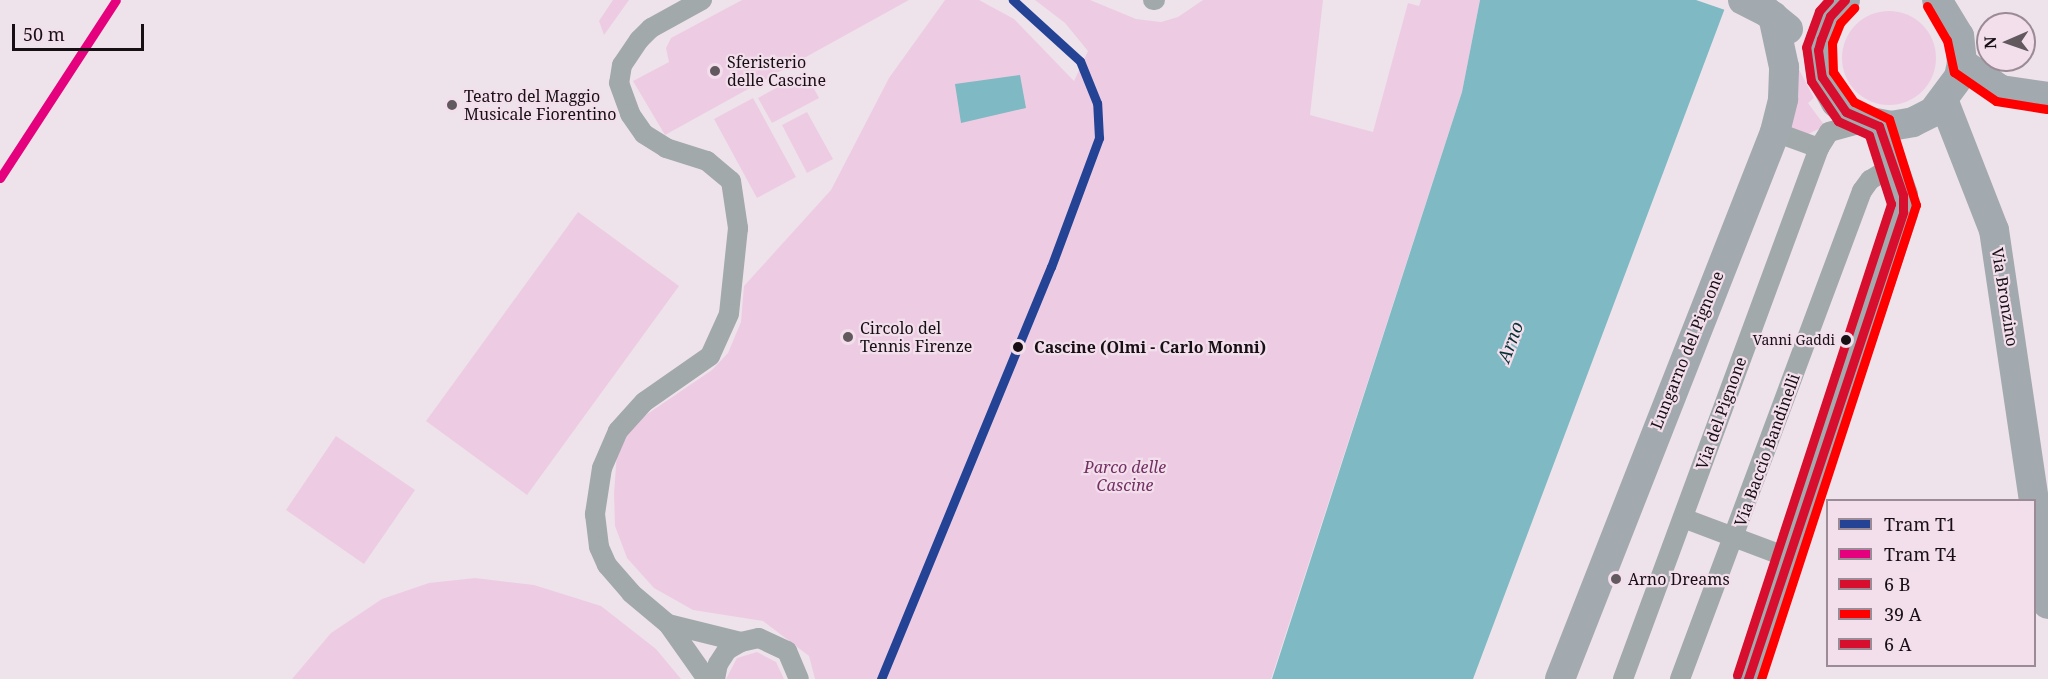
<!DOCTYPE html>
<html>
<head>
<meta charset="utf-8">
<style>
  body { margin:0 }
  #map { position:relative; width:2048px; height:679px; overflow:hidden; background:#eee3eb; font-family:"Noto Serif",serif }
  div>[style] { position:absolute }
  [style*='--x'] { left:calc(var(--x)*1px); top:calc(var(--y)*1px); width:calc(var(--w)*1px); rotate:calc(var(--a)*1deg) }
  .green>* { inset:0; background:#edcce3 }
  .round { border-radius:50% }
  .water>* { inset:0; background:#7fb9c3 }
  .pier>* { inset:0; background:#eee3eb }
  .minor>* { height:20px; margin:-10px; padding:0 10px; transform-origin:10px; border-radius:10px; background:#a1a9ab }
  .primary>* { height:30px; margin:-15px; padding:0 15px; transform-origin:15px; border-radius:15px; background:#a3aaaf }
  .bus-1>* { height:9px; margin:-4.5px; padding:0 4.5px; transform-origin:4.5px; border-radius:4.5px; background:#d70e2d }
  .bus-2>* { height:9px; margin:-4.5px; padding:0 4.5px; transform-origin:4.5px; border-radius:4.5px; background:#f00 }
  .bus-3>* { height:9px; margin:-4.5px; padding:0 4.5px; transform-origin:4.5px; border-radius:4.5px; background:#d70e2d }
  .tram-1>* { height:9px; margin:-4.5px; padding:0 4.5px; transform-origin:4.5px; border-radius:4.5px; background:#254395 }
  .tram-2>* { height:9px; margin:-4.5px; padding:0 4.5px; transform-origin:4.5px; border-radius:4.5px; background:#e5007d }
  .dots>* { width:16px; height:16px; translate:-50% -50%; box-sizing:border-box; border:3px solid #f3deec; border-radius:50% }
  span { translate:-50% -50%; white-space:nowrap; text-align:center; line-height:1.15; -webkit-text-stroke:4.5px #f3deec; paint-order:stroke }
  .bus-label { font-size:14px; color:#160f14 }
  .right { translate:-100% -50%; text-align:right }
  .poi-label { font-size:16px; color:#160f14 }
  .left { translate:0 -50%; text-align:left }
  .street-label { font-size:16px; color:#160f14 }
  .stop-label { font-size:16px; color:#160f14; font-weight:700 }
  .park-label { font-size:16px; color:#733063; font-style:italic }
  .water-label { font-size:18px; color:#053136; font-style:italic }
  .legend { position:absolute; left:1826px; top:499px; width:210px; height:168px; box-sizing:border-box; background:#f3deec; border:2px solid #9b8b96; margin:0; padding:8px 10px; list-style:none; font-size:18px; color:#160f14 }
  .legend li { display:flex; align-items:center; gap:12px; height:30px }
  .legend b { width:30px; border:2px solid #9b8b96 }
  .north { position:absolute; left:1976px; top:12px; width:60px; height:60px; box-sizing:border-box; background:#f3deec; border:2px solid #9b8b96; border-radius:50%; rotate:268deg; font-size:16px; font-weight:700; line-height:24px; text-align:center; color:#160f14 }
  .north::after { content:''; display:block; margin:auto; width:21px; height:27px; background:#62595f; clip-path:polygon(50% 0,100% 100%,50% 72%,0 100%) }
  .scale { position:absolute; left:12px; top:24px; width:132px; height:27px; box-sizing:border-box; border:3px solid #160f14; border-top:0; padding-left:8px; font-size:18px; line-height:21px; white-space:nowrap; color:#160f14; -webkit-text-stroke:4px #f3deec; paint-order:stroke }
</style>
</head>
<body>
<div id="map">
  <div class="green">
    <i style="clip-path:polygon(613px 0,629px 0,604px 35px,599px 21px)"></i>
    <i style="clip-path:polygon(742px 0,909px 0,665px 135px,633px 81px,669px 62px,666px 48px,671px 38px)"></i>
    <i style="clip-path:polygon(945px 0,979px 0,1014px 19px,1074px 81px,1088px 51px,1065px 23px,1035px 0,1090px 0,1136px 19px,1161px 22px,1178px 17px,1203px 0,1323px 0,1310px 115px,1373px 132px,1408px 3px,1419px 6px,1421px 0,1480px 0,1462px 92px,1271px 679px,815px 679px,809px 656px,763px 621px,693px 610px,654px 588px,627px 558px,615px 526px,614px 494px,617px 452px,625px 435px,637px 421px,712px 370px,728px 353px,741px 322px,744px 286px,831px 190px,889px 78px)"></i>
    <i class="round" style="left:1842px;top:11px;width:94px;height:94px"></i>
    <i style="clip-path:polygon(1794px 60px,1814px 98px,1808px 103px,1825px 126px,1806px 135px,1790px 131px)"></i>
    <i style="clip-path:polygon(805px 72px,819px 98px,772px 123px,758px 98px)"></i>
    <i style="clip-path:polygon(753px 98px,796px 177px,757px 198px,714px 119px)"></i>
    <i style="clip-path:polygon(807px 112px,833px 159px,807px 173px,782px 125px)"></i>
    <i style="clip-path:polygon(578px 212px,679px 286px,527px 495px,426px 421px)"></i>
    <i style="clip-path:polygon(336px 436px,415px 490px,364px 564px,286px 510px)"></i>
    <i style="clip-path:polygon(475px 578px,534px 585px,601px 606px,656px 649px,681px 679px,292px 679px,331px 633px,382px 599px,429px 583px)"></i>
    <i style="clip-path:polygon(757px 652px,776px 662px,784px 679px,726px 679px,737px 658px)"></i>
  </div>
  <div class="water">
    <i style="clip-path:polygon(1480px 0,1728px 0,1473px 679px,1272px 679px,1462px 92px)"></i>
    <i style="clip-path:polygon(1020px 75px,1026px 108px,961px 123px,955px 84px)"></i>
  </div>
  <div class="pier">
    <i style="clip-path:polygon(1696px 0,1731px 0,1728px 11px)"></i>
  </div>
  <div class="minor">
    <i style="--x:702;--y:0;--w:58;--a:151.2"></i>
    <i style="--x:651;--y:28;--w:17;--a:135"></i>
    <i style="--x:639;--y:40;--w:30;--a:124"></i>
    <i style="--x:622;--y:65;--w:18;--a:99"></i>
    <i style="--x:619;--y:83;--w:33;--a:70"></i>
    <i style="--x:630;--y:114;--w:24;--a:55"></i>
    <i style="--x:644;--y:134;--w:26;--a:32"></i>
    <i style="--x:666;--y:148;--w:43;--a:17.6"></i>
    <i style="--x:707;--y:161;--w:31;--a:40"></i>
    <i style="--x:731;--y:181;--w:48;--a:81.5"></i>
    <i style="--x:738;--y:228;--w:86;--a:96"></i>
    <i style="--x:729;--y:314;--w:46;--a:114.3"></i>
    <i style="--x:710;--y:356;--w:80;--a:145.1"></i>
    <i style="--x:644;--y:402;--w:39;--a:132"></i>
    <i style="--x:618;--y:431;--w:40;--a:113.4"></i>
    <i style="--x:602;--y:468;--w:47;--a:98.7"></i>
    <i style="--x:595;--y:514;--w:33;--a:83"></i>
    <i style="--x:599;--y:547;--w:20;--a:66"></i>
    <i style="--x:607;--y:565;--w:37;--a:49"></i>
    <i style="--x:631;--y:593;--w:48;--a:40"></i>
    <i style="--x:668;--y:624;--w:67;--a:54.7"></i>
    <i style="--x:1153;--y:0;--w:2;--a:0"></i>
    <i style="--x:1775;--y:132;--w:47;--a:20"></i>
    <i style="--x:1683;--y:518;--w:111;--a:20.6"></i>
    <i style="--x:668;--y:624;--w:75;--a:13.9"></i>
    <i style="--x:715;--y:679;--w:15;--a:-79"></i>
    <i style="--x:718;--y:664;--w:17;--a:-57"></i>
    <i style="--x:727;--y:650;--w:16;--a:-30"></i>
    <i style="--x:741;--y:642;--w:18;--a:-13"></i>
    <i style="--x:759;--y:638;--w:31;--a:25"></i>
    <i style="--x:787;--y:651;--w:30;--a:67"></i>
    <i style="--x:1623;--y:679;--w:566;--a:-69.74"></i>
    <i style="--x:1819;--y:148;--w:19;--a:-58"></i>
    <i style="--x:1829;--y:132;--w:35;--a:-15"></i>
    <i style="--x:1680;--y:679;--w:521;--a:-69.55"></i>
    <i style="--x:1862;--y:191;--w:14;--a:-54"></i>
    <i style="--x:1870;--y:180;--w:27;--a:-31"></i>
  </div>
  <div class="primary">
    <i style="--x:1743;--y:0;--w:27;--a:27"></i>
    <i style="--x:1767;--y:12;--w:27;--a:39"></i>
    <i style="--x:1845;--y:0;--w:22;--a:133"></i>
    <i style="--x:1830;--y:16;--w:25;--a:111"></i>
    <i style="--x:1821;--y:39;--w:11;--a:105"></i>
    <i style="--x:1818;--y:50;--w:27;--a:82"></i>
    <i style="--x:1822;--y:77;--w:29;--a:61"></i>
    <i style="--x:1836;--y:102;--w:25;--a:42"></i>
    <i style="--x:1855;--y:119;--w:37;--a:11"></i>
    <i style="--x:1891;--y:126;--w:22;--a:-10"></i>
    <i style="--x:1913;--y:122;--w:22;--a:-27"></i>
    <i style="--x:1933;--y:112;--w:44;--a:-53.4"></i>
    <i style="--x:1959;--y:77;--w:14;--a:-78"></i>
    <i style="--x:1962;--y:63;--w:27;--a:-96"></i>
    <i style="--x:1959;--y:36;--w:42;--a:-121.4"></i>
    <i style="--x:1962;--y:63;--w:47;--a:34.7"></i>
    <i style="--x:2001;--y:90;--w:48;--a:8.5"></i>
    <i style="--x:1944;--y:102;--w:137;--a:68.7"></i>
    <i style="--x:1994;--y:230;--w:273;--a:81.6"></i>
    <i style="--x:2034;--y:507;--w:98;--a:81.8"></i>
    <i style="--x:1560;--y:679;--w:588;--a:-68.54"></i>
    <i style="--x:1775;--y:132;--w:34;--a:-76"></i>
    <i style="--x:1783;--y:99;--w:32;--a:-88"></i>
    <i style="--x:1784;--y:67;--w:52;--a:-102.2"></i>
    <i style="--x:1748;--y:679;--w:492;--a:-71.6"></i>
    <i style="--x:1903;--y:212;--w:17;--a:-90"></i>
    <i style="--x:1903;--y:195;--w:73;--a:-109.2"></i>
  </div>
  <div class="bus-1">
    <i style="--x:1845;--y:0;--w:22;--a:133"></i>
    <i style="--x:1830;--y:16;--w:25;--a:111"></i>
    <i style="--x:1821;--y:39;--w:11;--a:105"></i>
    <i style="--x:1818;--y:50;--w:27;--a:82"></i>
    <i style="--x:1822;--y:77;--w:42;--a:55.6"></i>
    <i style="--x:1846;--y:112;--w:36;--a:23"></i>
    <i style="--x:1748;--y:679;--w:492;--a:-71.6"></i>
    <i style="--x:1903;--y:212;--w:17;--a:-90"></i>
    <i style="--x:1903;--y:195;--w:73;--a:-109.2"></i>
  </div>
  <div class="bus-2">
    <i style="--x:1927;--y:6;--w:39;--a:60"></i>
    <i style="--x:1947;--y:40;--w:33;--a:78"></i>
    <i style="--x:1954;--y:72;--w:51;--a:34.6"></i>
    <i style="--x:1996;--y:101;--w:51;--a:9.1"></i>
    <i style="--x:1761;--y:679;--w:499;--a:-71.9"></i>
    <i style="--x:1916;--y:205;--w:90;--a:-107.4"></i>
    <i style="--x:1889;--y:119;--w:39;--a:-154"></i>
    <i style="--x:1854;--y:102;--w:37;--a:-125"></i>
    <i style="--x:1833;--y:72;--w:29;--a:-92"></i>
    <i style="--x:1832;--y:43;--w:22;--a:-68"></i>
    <i style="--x:1840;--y:23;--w:21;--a:-47"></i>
  </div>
  <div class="bus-3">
    <i style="--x:1737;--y:675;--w:496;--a:-71.9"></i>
    <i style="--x:1891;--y:204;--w:72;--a:-107.7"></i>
    <i style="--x:1869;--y:135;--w:34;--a:-156"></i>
    <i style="--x:1838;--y:121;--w:48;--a:-124"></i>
    <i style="--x:1811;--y:81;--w:34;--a:-98"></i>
    <i style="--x:1806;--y:47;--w:38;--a:-70"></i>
    <i style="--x:1819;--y:11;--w:15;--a:-48"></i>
  </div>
  <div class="tram-1">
    <i style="--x:881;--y:679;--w:446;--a:-67.6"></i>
    <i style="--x:1051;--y:267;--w:138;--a:-69.6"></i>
    <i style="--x:1099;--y:138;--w:35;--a:-93"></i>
    <i style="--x:1097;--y:103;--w:45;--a:-112"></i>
    <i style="--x:1080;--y:61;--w:91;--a:-137.7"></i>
  </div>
  <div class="tram-2">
    <i style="--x:0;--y:178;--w:212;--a:-56.9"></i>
  </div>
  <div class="dots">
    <i style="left:715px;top:71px;background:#62595f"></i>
    <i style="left:452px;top:105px;background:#62595f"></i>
    <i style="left:848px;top:337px;background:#62595f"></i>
    <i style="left:1846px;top:340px;background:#160f14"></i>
    <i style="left:1018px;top:347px;background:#160f14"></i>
    <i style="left:1616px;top:579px;background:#62595f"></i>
  </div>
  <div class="bus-label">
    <span class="right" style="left:1835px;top:340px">Vanni Gaddi</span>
  </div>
  <div class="poi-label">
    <span class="left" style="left:727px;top:71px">Sferisterio<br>delle Cascine</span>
    <span class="left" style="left:464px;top:105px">Teatro del Maggio<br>Musicale Fiorentino</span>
    <span class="left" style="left:860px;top:337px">Circolo del<br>Tennis Firenze</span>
    <span class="left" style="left:1628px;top:579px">Arno Dreams</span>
  </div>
  <div class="street-label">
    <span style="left:2005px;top:297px;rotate:81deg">Via Bronzino</span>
    <span style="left:1687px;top:350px;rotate:-68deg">Lungarno del Pignone</span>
    <span style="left:1721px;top:413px;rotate:-70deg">Via del Pignone</span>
    <span style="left:1767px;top:450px;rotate:-70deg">Via Baccio Bandinelli</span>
  </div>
  <div class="stop-label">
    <span class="left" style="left:1034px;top:347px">Cascine (Olmi - Carlo Monni)</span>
  </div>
  <div class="park-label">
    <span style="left:1125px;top:476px">Parco delle<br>Cascine</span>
  </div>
  <div class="water-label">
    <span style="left:1510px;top:342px;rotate:-69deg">Arno</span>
  </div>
  <ul class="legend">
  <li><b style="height:8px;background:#254395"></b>Tram T1</li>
  <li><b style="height:8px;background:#e5007d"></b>Tram T4</li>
  <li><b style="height:8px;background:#d70e2d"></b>6 B</li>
  <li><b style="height:8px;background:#f00"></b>39 A</li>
  <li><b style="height:8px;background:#d70e2d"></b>6 A</li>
  </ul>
  <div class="north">N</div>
  <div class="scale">50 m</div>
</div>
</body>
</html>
